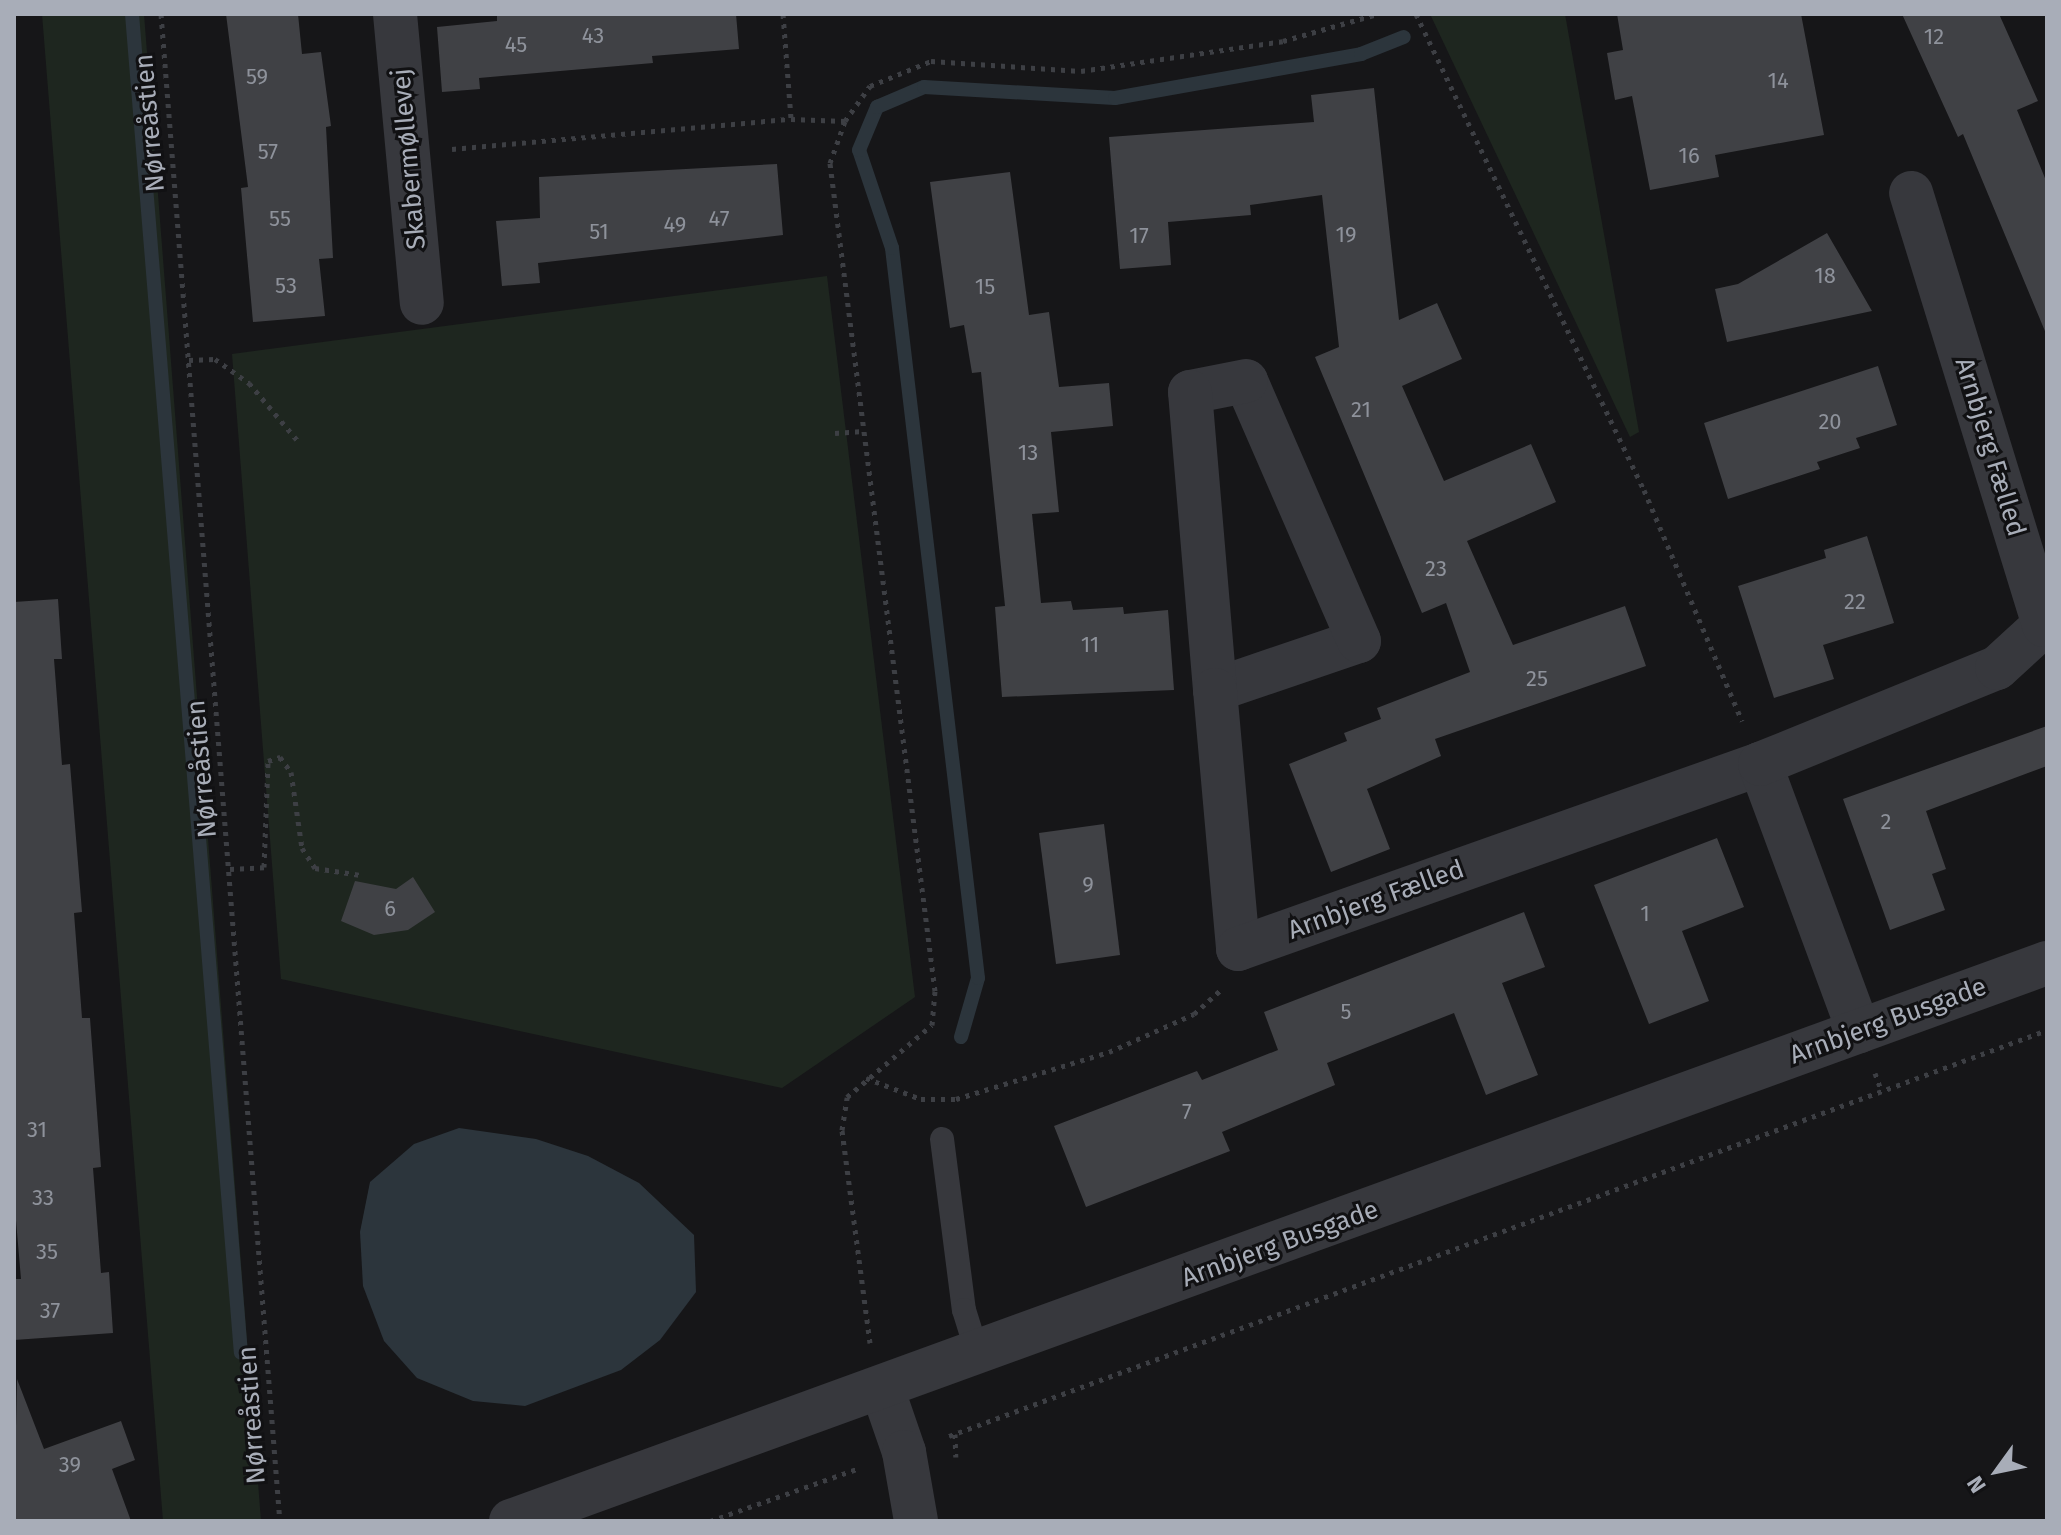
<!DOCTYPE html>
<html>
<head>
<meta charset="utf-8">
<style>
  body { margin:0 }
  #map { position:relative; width:2061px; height:1535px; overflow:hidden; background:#161618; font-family:"Fira Sans",sans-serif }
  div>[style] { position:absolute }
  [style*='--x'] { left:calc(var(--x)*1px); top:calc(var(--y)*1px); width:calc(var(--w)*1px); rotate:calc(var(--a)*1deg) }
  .green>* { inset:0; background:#1e261f }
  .water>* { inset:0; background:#2c353c }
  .stream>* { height:14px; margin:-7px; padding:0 7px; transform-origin:7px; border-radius:7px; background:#2c353c }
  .building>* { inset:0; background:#404145 }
  .path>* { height:5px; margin-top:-2.5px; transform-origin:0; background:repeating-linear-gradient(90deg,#3d3f44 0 4px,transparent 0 10px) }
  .lane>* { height:24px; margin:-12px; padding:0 12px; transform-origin:12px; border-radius:12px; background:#37383d }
  .street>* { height:44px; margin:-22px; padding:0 22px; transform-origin:22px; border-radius:22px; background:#37383d }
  span { translate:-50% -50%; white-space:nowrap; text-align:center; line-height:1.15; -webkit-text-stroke:6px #111113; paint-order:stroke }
  .number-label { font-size:22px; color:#8e929b }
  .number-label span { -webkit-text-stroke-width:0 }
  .street-label { font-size:26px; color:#a8adb8 }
  .frame { position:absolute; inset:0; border:16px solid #a8adb8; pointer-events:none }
  .north { position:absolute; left:1957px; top:1431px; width:80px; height:80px; -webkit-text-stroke:6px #111113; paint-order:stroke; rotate:237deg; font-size:22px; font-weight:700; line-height:32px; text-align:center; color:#a8adb8 }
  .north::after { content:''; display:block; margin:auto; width:28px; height:36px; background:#a8adb8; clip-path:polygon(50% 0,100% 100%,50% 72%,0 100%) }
</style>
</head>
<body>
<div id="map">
  <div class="green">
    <i style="clip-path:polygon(42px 14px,144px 14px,261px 1521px,163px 1521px)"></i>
    <i style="clip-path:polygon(1430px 14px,1565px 14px,1639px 432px,1630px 437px)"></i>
    <i style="clip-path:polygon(827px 276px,915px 997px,782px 1088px,281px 979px,232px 354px)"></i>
  </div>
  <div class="water">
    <i style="clip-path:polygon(459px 1128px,536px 1139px,588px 1156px,639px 1183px,694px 1235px,696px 1292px,660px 1340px,621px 1370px,525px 1406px,473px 1401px,417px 1378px,384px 1341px,363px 1286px,360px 1232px,370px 1182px,414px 1144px)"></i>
  </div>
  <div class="stream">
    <i style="--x:132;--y:14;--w:1343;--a:85.35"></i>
    <i style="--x:961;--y:1037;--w:61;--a:-73.9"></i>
    <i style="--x:978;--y:978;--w:735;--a:-96.72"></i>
    <i style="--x:892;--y:248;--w:103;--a:-108.6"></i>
    <i style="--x:859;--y:150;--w:47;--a:-67.3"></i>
    <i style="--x:877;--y:107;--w:51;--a:-23.1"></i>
    <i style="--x:924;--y:87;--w:191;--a:3.3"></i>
    <i style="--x:1115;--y:98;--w:250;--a:-10.1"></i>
    <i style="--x:1361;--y:54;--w:46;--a:-21.6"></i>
  </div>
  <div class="building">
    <i style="clip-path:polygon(226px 14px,298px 14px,302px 54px,321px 52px,331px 126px,326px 127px,333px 258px,319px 259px,325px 316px,253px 322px,241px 188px,248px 187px)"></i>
    <i style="clip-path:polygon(497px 14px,736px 14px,739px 49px,652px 56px,653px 63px,479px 78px,480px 89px,442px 92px,437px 27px,497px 21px)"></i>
    <i style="clip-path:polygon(1617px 14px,1801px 14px,1824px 135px,1715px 155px,1719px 177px,1650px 190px,1632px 96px,1615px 100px,1607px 53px,1623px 50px)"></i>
    <i style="clip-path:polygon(1902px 14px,1999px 14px,2038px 101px,2017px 110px,2047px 183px,2047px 336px,1963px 134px,1958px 137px)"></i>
    <i style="clip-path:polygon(1374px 88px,1399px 320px,1437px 303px,1462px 359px,1402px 386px,1444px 481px,1531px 444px,1556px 502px,1467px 541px,1513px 645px,1625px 606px,1646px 666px,1435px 739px,1441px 756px,1367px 789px,1390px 849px,1331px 872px,1289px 764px,1347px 741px,1344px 733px,1381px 719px,1377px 708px,1470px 672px,1446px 603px,1422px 613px,1315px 357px,1339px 347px,1322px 195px,1250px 205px,1251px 215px,1168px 222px,1171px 265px,1120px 269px,1109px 137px,1314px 122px,1311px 95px)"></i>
    <i style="clip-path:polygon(777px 164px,783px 235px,538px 263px,540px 283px,502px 286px,496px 221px,540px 218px,539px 177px)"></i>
    <i style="clip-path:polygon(1010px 172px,1029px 315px,1049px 312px,1059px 387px,1109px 383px,1113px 426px,1051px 432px,1059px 512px,1032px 514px,1041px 603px,1071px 601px,1073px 610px,1123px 607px,1124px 614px,1168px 610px,1174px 690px,1002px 697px,995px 607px,1005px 606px,981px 372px,972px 373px,964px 325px,950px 328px,930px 182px)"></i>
    <i style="clip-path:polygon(1827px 233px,1872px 311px,1727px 342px,1715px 289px,1738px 284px)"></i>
    <i style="clip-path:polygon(1878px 366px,1897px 425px,1856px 438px,1860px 448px,1817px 462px,1820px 469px,1728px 499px,1704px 423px)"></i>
    <i style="clip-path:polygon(1867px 536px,1894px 623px,1823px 645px,1834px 679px,1774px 698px,1738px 586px,1826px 558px,1824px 550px)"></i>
    <i style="clip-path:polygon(58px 599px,62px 659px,54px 659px,62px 765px,70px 764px,82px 912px,74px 913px,82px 1018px,90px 1018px,101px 1167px,93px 1168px,101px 1273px,109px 1272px,113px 1333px,14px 1340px,14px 1279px,21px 1279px,14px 1197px,14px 602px)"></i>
    <i style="clip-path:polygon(2047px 726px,2047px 766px,1926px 811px,1946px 869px,1932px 874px,1945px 910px,1890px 930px,1843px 799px)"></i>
    <i style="clip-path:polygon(1104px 824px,1120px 955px,1056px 964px,1039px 833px)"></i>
    <i style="clip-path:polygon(1717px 838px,1744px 907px,1682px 931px,1709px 1001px,1649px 1024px,1594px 885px)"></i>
    <i style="clip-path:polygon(413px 877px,435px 912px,408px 930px,374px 935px,341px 921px,355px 881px,396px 889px)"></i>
    <i style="clip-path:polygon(1524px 912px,1545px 967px,1502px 983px,1538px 1075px,1486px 1095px,1454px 1013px,1327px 1063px,1335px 1085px,1222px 1132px,1230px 1151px,1086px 1207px,1054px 1126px,1197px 1071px,1202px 1080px,1278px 1050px,1264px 1012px)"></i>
    <i style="clip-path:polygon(17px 1379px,44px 1449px,121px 1421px,135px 1460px,112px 1469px,131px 1521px,14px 1521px)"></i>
  </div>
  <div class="path">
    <i style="--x:161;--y:14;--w:1512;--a:85.49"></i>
    <i style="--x:783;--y:14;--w:105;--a:85.6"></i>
    <i style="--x:1416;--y:14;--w:528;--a:64.41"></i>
    <i style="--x:1644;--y:490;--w:251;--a:67"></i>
    <i style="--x:452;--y:149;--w:340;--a:-5.1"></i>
    <i style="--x:791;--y:119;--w:54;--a:2.1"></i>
    <i style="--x:189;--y:360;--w:26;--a:-2"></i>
    <i style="--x:215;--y:359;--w:42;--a:35.2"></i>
    <i style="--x:249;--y:383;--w:76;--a:49.8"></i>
    <i style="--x:835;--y:433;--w:28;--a:-4"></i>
    <i style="--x:230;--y:869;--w:34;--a:-3"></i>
    <i style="--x:264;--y:867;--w:106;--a:-87.8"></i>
    <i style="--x:268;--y:761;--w:13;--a:-18"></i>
    <i style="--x:280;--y:757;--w:19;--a:54"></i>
    <i style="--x:291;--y:772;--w:77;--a:81.8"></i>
    <i style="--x:302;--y:848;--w:24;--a:57"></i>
    <i style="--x:315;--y:868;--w:46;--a:8.8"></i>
    <i style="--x:1875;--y:1073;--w:20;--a:70"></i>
    <i style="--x:866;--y:1078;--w:59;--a:20.9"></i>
    <i style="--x:921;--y:1099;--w:35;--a:0"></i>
    <i style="--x:956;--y:1099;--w:160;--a:-17.1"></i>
    <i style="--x:1109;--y:1052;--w:93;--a:-24.1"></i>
    <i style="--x:1194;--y:1014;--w:36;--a:-42"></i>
    <i style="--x:870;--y:1343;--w:215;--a:-97.5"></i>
    <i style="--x:842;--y:1130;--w:33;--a:-81"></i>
    <i style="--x:847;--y:1097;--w:111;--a:-40.3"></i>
    <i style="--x:932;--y:1025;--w:34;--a:-85"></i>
    <i style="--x:935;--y:991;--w:835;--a:-97.23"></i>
    <i style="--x:830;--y:163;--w:45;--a:-70.3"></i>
    <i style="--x:845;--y:121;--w:43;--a:-54.5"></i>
    <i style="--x:870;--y:86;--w:66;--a:-22.3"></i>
    <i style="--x:931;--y:61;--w:150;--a:3.8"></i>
    <i style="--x:1081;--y:71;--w:204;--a:-8.4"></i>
    <i style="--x:1283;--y:41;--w:98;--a:-16"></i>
    <i style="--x:955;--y:1434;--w:23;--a:88"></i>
    <i style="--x:949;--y:1436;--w:1171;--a:-20.29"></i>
    <i style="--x:710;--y:1521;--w:159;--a:-19.5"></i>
  </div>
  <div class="lane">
    <i style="--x:942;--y:1139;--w:172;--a:82.7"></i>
    <i style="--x:964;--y:1310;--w:47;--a:72.7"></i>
  </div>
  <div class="street">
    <i style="--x:395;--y:14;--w:290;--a:84.7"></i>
    <i style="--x:1215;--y:690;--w:152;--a:-18.8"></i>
    <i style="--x:1359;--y:641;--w:283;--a:-113.5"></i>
    <i style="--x:1246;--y:381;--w:57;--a:168.9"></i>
    <i style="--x:1190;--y:392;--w:299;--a:85.2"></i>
    <i style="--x:1215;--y:690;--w:260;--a:84.9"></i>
    <i style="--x:1238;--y:949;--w:554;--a:-19.51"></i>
    <i style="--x:1760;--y:764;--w:285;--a:69.7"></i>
    <i style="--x:1760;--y:764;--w:256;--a:-22.1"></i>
    <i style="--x:1997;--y:668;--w:64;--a:-42.5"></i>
    <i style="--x:2044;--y:625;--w:452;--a:-107.1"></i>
    <i style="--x:883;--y:1391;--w:65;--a:71"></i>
    <i style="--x:904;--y:1452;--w:70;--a:80.1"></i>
    <i style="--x:511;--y:1521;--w:1634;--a:-19.97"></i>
  </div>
  <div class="number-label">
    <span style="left:593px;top:36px">43</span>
    <span style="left:1934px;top:37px">12</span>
    <span style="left:516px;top:45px">45</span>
    <span style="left:257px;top:77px">59</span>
    <span style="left:1778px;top:81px">14</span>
    <span style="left:268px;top:152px">57</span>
    <span style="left:1689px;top:156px">16</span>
    <span style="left:280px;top:219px">55</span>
    <span style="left:719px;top:219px">47</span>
    <span style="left:675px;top:225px">49</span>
    <span style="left:599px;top:232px">51</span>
    <span style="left:1346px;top:235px">19</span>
    <span style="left:1139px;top:236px">17</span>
    <span style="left:1825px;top:276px">18</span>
    <span style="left:286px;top:286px">53</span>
    <span style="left:985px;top:287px">15</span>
    <span style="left:1361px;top:410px">21</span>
    <span style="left:1830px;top:422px">20</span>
    <span style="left:1028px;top:453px">13</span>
    <span style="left:1436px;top:569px">23</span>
    <span style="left:1855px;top:602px">22</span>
    <span style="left:1090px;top:645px">11</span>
    <span style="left:1537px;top:679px">25</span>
    <span style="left:1886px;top:822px">2</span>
    <span style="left:1088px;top:885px">9</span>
    <span style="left:390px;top:909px">6</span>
    <span style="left:1645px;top:914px">1</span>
    <span style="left:1346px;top:1012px">5</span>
    <span style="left:1187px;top:1112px">7</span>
    <span style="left:37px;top:1130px">31</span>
    <span style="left:43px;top:1198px">33</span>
    <span style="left:47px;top:1252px">35</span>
    <span style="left:50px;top:1311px">37</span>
    <span style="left:70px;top:1465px">39</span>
  </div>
  <div class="street-label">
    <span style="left:150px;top:123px;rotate:-95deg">Nørreåstien</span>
    <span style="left:409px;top:159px;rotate:-95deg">Skabermøllevej</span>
    <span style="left:1990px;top:447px;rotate:73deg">Arnbjerg Fælled</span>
    <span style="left:202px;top:769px;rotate:-95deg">Nørreåstien</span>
    <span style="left:1376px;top:900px;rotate:-20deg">Arnbjerg Fælled</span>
    <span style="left:1888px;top:1021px;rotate:-20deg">Arnbjerg Busgade</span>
    <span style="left:1280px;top:1244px;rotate:-20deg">Arnbjerg Busgade</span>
    <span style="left:252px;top:1415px;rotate:-94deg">Nørreåstien</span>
  </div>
  <div class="frame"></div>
  <div class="north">N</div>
</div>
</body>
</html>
